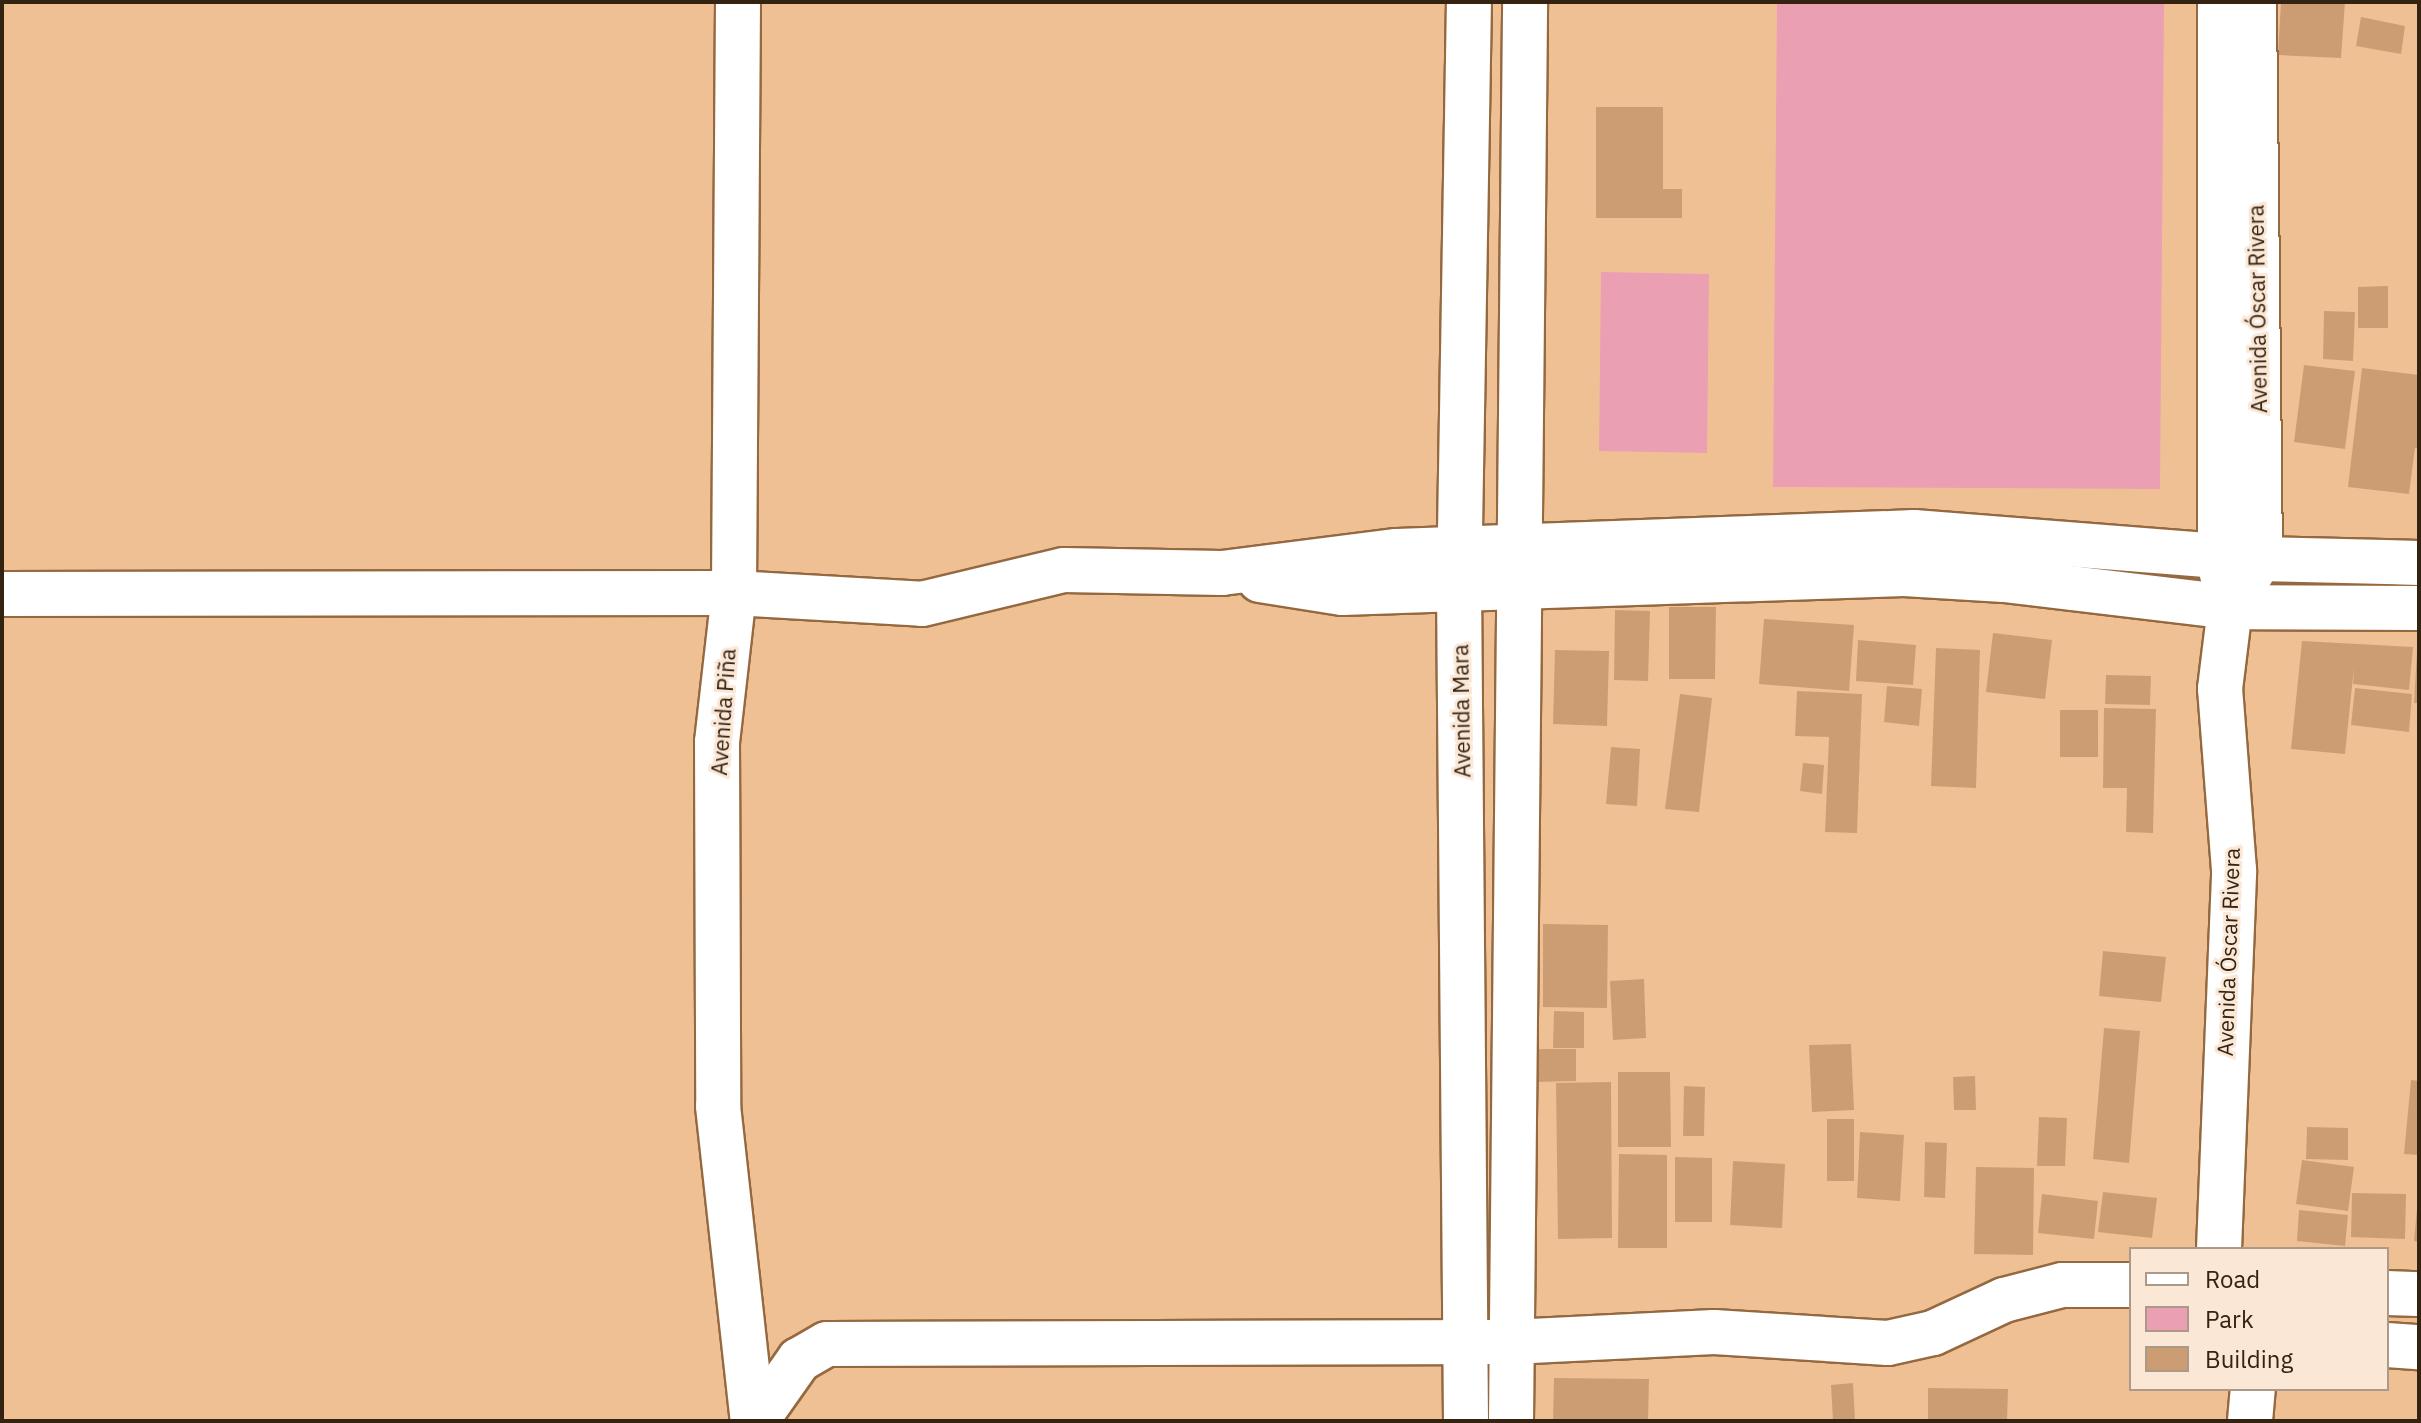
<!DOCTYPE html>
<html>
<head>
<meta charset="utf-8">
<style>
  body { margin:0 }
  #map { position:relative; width:2421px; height:1423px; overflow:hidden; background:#f0c095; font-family:"IBM Plex Sans",sans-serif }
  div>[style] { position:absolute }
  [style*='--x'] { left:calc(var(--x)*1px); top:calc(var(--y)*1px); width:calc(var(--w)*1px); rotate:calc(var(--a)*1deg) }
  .green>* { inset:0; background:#eb9fb3 }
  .building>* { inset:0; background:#cc9d73 }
  .roads { filter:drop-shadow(2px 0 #956940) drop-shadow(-2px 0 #956940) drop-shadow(0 2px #956940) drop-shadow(0 -2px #956940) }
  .street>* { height:44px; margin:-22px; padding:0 22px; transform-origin:22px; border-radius:22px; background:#fff }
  span { translate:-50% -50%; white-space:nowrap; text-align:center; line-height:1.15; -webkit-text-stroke:6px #fbe7d6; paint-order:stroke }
  .street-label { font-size:22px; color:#352312 }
  .frame { position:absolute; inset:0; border:4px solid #352312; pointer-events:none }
  .legend { position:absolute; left:2129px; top:1247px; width:260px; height:144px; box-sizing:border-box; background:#fbe7d6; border:2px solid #ac9988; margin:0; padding:10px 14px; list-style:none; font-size:24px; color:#352312 }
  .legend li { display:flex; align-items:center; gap:16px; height:40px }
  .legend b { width:40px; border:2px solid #ac9988 }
</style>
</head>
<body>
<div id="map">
  <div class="green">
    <i style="clip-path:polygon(1777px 2px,2164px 2px,2160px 489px,1773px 487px)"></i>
    <i style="clip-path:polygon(1601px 272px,1709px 274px,1707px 453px,1599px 451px)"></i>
  </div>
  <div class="building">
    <i style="clip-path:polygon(2281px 2px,2345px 2px,2341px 58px,2278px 55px)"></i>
    <i style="clip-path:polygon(2361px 17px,2405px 26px,2401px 54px,2356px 46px)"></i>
    <i style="clip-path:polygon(1596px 107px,1663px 107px,1663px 189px,1682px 189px,1682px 218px,1596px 218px)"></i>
    <i style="clip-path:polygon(2388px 286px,2388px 328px,2358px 328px,2358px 287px)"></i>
    <i style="clip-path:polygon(2324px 311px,2355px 312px,2353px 361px,2323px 359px)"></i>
    <i style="clip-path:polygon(2304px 365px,2355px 371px,2345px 449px,2294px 442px)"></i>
    <i style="clip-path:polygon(2362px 368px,2419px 375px,2419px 448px,2415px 448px,2409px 494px,2348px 487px)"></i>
    <i style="clip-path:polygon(1669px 607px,1716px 607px,1715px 679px,1669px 679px)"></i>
    <i style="clip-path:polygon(1615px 610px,1650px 611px,1648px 681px,1614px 680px)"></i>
    <i style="clip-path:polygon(1764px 619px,1854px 625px,1849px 691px,1759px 684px)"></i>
    <i style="clip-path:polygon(1993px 633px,2052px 640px,2045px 699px,1986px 692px)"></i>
    <i style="clip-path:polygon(1858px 640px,1916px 645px,1913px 685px,1856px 681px)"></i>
    <i style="clip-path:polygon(2302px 641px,2413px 647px,2409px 690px,2353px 684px,2354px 667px,2345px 754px,2291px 749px)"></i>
    <i style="clip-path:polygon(1936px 648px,1980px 650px,1976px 788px,1931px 786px)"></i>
    <i style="clip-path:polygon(1555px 650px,1609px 651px,1607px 726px,1553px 724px)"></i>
    <i style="clip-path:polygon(2417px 652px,2419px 652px,2419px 703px,2414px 703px)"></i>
    <i style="clip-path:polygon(2106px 675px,2151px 676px,2150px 705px,2105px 704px)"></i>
    <i style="clip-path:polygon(1887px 686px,1922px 689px,1919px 726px,1884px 722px)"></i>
    <i style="clip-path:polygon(2355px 688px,2412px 694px,2409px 732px,2351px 725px)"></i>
    <i style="clip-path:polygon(1797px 691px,1862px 694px,1857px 833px,1825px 832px,1829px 737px,1795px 736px)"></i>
    <i style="clip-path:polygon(1680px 694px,1712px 698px,1699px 812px,1665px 809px)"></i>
    <i style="clip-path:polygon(2104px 708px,2156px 709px,2153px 833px,2126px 832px,2127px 788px,2103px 788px)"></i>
    <i style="clip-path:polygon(2060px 710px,2098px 710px,2098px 757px,2060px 757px)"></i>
    <i style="clip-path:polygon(1611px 747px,1640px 749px,1637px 806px,1606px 804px)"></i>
    <i style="clip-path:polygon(1803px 763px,1824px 765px,1822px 794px,1800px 791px)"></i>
    <i style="clip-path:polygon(1543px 924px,1608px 925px,1607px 1008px,1543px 1007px)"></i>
    <i style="clip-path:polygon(2103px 951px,2166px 957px,2161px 1002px,2099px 996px)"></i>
    <i style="clip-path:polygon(1644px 979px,1646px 1038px,1613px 1040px,1610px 981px)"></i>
    <i style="clip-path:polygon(1554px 1011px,1584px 1012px,1584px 1048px,1553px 1048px)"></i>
    <i style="clip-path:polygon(2104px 1028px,2140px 1031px,2129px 1163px,2093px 1159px)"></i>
    <i style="clip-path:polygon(1851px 1044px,1854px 1110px,1812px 1112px,1809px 1045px)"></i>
    <i style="clip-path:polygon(1533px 1049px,1576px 1049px,1576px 1081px,1533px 1082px)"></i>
    <i style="clip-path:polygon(1618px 1072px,1670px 1072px,1671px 1147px,1618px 1147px)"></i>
    <i style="clip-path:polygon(1975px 1076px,1976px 1110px,1954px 1110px,1953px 1077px)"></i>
    <i style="clip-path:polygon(2411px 1080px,2419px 1081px,2419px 1155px,2404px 1154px)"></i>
    <i style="clip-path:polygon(1611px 1082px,1612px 1238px,1558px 1239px,1556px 1083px)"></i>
    <i style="clip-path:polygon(1684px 1086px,1705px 1087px,1704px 1136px,1683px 1136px)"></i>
    <i style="clip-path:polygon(2039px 1117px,2067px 1118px,2065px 1166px,2037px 1166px)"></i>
    <i style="clip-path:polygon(1827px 1119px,1854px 1119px,1854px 1181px,1827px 1181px)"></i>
    <i style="clip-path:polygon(2307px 1127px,2348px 1128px,2348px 1160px,2306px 1159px)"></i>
    <i style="clip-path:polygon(1860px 1132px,1904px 1135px,1900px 1201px,1857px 1198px)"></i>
    <i style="clip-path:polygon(1925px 1142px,1947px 1143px,1945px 1198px,1924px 1197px)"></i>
    <i style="clip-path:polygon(1619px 1154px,1667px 1155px,1667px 1248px,1618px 1248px)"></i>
    <i style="clip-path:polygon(1675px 1157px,1712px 1158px,1712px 1222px,1675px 1222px)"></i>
    <i style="clip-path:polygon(2302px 1160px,2354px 1167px,2348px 1211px,2296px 1204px)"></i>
    <i style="clip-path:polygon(1733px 1161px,1785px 1164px,1782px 1228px,1730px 1225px)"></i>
    <i style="clip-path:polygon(1976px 1167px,2034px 1168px,2033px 1255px,1974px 1254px)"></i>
    <i style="clip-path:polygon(2103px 1192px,2157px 1198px,2152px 1238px,2098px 1232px)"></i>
    <i style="clip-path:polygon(2352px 1193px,2406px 1194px,2405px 1239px,2351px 1237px)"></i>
    <i style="clip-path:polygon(2042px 1194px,2098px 1201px,2094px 1239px,2038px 1233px)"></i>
    <i style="clip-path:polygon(2417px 1209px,2419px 1209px,2419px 1242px,2414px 1241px)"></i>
    <i style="clip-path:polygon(2299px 1210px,2348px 1215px,2345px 1246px,2297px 1241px)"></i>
    <i style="clip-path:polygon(1554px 1378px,1649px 1379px,1648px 1421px,1553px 1421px)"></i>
    <i style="clip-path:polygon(1853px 1383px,1855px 1421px,1833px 1421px,1831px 1385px)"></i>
    <i style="clip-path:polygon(1928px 1388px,2008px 1389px,2007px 1421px,1928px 1421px)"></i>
  </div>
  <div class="roads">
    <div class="street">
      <i style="--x:738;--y:2;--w:591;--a:90.39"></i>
      <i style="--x:734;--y:593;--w:150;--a:96.5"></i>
      <i style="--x:717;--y:742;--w:364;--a:89.8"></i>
      <i style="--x:718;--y:1106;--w:317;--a:83.7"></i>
      <i style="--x:1260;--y:580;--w:83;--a:9"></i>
      <i style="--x:1342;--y:593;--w:562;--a:-1.94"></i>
      <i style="--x:1904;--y:574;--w:100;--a:3.4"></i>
      <i style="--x:2004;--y:580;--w:228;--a:6.8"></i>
      <i style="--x:2230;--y:607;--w:189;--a:0.3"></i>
      <i style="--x:2246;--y:582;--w:27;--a:-59"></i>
      <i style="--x:2260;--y:559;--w:557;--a:-90.62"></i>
      <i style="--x:2;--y:594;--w:732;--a:-0.08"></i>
      <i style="--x:734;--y:593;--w:188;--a:3.3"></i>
      <i style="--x:922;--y:604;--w:146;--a:-13.5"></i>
      <i style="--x:1064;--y:570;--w:158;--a:1.1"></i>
      <i style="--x:1222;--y:573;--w:176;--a:-7.2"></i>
      <i style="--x:1397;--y:551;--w:517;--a:-2.1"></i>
      <i style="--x:1914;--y:532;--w:347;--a:4.5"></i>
      <i style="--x:2260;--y:559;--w:159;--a:1.4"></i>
      <i style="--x:2219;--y:1249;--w:379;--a:-87.7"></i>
      <i style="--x:2234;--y:870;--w:182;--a:-94.4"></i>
      <i style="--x:2220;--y:689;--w:83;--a:-83"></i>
      <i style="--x:2230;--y:607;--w:42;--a:-103.7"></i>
      <i style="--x:2220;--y:566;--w:564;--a:-90"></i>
      <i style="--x:2387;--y:1293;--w:32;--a:2"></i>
      <i style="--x:2387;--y:1345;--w:32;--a:4"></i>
      <i style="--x:756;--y:1421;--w:75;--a:-54.8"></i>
      <i style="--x:799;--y:1360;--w:32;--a:-30"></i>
      <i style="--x:827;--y:1344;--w:684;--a:-0.17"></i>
      <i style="--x:1511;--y:1342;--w:203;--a:-2.8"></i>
      <i style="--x:1714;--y:1332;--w:174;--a:3.6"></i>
      <i style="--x:1888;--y:1343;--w:46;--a:-12.5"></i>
      <i style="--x:1933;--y:1333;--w:78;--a:-24.9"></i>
      <i style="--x:2004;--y:1300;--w:60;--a:-14.5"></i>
      <i style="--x:2062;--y:1285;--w:69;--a:0"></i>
      <i style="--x:1466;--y:1421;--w:831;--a:-90.48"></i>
      <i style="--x:1459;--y:590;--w:588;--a:-89.03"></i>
      <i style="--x:1511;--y:1421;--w:1419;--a:-89.43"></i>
      <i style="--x:2250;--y:1421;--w:32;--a:-85"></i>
    </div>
  </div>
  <div class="street-label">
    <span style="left:2257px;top:309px;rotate:-91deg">Avenida Óscar Rivera</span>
    <span style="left:1461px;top:711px;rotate:-91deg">Avenida Mara</span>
    <span style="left:723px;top:712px;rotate:-86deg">Avenida Piña</span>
    <span style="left:2228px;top:952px;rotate:-88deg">Avenida Óscar Rivera</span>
  </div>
  <div class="frame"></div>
  <ul class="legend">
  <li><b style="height:10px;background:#fff"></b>Road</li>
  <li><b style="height:22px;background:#eb9fb3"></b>Park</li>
  <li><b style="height:22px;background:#cc9d73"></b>Building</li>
  </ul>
</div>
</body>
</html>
